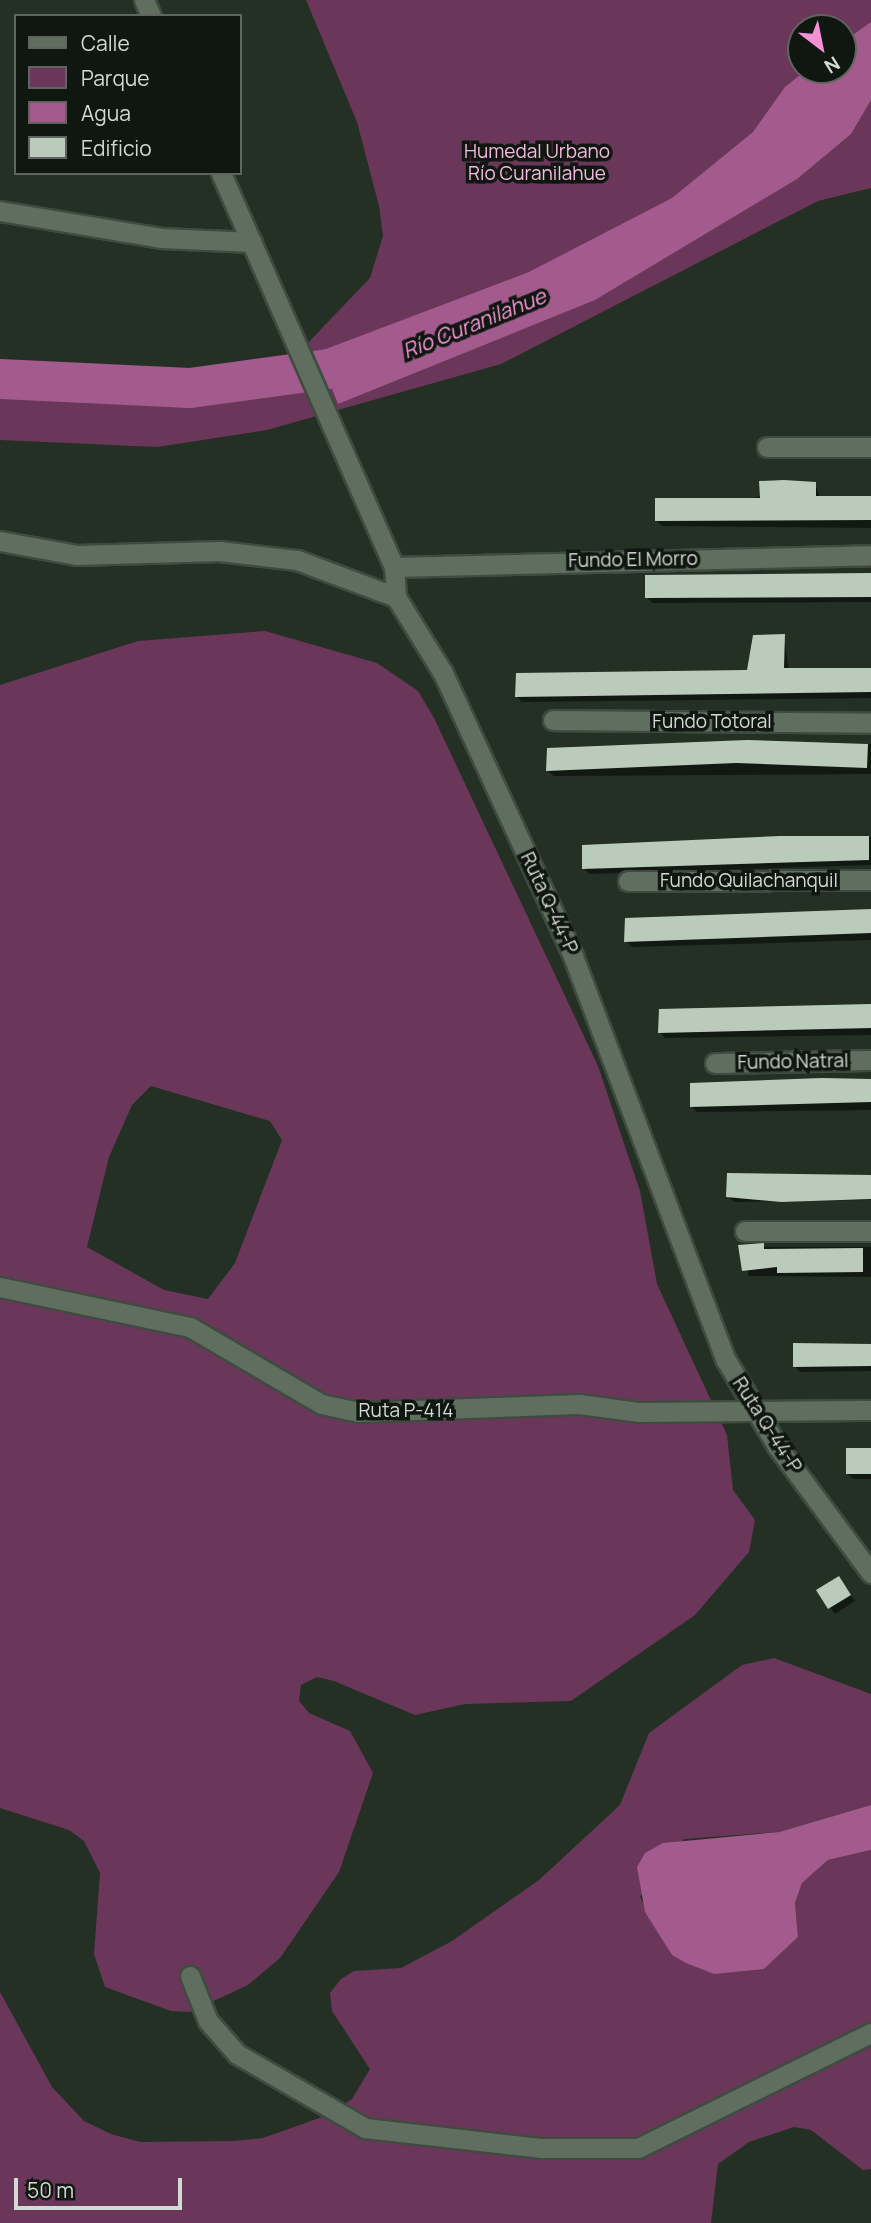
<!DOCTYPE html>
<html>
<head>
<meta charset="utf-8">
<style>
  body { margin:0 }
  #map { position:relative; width:871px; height:2223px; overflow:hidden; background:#233023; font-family:Manrope,sans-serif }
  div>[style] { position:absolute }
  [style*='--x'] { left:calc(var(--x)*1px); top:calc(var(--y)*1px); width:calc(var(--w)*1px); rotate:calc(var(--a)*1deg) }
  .green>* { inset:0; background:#6a375a }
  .water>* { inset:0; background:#a35a8c }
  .shadow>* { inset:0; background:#0007 }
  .river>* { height:40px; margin:-20px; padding:0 20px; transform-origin:20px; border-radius:20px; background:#a35a8c }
  .building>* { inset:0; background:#bbcbbb }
  .roads { filter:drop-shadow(2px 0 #3f4b40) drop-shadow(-2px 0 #3f4b40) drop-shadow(0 2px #3f4b40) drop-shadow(0 -2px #3f4b40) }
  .minor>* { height:19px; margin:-9.5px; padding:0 9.5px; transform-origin:9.5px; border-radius:9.5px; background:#606e60 }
  .tertiary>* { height:19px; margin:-9.5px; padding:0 9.5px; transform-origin:9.5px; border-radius:9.5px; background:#606e60 }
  span { translate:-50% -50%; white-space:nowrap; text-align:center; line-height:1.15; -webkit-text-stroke:7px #101610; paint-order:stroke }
  .park-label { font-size:19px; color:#f6b9e0 }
  .street-label { font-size:19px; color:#d2dbd3 }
  .water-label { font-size:21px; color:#fc98dc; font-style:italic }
  .legend { position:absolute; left:14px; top:14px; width:228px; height:161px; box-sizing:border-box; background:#101610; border:2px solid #5e655e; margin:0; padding:9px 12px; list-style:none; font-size:21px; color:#d2dbd3 }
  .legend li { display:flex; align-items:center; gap:14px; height:35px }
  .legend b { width:35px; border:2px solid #5e655e }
  .north { position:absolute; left:787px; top:14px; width:70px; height:70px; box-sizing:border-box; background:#101610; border:2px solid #5e655e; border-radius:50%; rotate:148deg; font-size:19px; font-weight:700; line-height:28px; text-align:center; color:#d2dbd3 }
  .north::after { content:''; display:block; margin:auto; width:24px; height:32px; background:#f491d4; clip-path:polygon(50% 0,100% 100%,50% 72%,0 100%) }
  .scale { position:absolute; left:14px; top:2178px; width:168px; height:32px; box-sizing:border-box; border:4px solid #d2dbd3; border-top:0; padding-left:9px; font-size:21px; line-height:24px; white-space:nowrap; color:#d2dbd3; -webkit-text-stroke:5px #101610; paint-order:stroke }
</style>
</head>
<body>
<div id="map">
  <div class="green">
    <i style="clip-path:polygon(evenodd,306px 0,871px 0,871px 188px,818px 201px,501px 364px,267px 430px,157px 447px,0 440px,0 372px,246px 372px,303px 348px,370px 278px,383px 236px,379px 206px,357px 122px,306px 0,801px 28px,843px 28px,843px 70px,801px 70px,801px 28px)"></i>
    <i style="clip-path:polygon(evenodd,265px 631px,377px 663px,418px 691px,434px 718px,598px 1066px,640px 1191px,657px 1284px,727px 1435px,733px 1490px,755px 1520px,749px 1552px,695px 1615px,571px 1701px,465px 1704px,415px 1715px,334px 1681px,317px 1677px,301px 1685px,299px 1701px,309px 1713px,350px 1731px,373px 1773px,339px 1872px,280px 1958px,248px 1985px,190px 2012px,171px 2011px,105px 1987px,94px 1954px,100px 1873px,84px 1841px,69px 1830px,0 1808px,0 685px,138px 641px,265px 631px,151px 1086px,270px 1121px,282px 1140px,235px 1263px,208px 1299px,164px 1290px,87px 1247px,109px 1157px,132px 1105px,151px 1086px)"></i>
    <i style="clip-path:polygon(774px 1658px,871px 1694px,871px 1805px,779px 1832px,684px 1839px,640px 1897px,672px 1955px,764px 1969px,798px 1937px,795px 1903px,802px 1883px,828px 1860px,871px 1850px,871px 2169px,863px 2170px,811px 2130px,794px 2127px,749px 2142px,718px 2164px,711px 2223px,0 2223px,0 1992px,52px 2087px,84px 2121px,111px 2134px,140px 2142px,232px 2141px,263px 2138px,325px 2116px,352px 2099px,370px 2069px,332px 2011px,330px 1993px,341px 1979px,354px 1971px,401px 1968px,452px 1941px,539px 1880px,620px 1805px,649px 1733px,742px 1665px)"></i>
  </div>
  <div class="water">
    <i style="clip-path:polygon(871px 22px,871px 100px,851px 134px,797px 179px,595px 300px,338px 404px,318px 352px,529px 272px,672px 198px,753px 132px,785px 87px,806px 70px,843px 70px,843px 42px)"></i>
    <i style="clip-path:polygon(871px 1805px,871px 1850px,828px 1860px,802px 1883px,795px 1903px,798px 1937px,764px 1969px,714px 1974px,686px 1963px,672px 1955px,645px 1912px,637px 1867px,645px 1853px,663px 1843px,779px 1832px)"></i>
  </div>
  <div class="shadow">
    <i style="clip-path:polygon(815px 483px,820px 497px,871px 498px,871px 528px,662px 526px,657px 521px)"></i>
    <i style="clip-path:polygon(871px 576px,871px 602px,652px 603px,647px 597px)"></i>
    <i style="clip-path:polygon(784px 636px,789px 670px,871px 670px,871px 698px,522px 702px,517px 697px,748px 672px)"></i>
    <i style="clip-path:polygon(747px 742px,871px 744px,871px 774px,554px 776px,548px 771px)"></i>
    <i style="clip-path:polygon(871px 837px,871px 865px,589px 874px,584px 868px,584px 847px)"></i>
    <i style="clip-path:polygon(871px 913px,871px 940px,632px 947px,626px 941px)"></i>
    <i style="clip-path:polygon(871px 1008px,871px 1035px,665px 1038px,660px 1032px)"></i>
    <i style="clip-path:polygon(871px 1083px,871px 1110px,697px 1112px,691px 1106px)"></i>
    <i style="clip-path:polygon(871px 1177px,871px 1200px,734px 1202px,728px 1196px)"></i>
    <i style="clip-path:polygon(740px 1247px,871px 1247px,871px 1277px,749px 1276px)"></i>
    <i style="clip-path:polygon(871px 1344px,871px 1371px,800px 1372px,795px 1366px,795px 1345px)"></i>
    <i style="clip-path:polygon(871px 1450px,871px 1479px,853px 1479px,847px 1473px)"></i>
    <i style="clip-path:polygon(839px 1578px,855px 1601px,835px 1614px,818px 1591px)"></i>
  </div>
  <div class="river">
    <i style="--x:0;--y:379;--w:190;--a:2.7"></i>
    <i style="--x:190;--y:388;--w:192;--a:-7.8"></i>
  </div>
  <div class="building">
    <i style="clip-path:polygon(784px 480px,816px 482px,816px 496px,871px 496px,871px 520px,655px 521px,655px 498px,760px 498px,759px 481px)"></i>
    <i style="clip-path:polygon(871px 573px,871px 597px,645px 598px,645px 575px)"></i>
    <i style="clip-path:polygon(785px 634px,784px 668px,871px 668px,871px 692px,515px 697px,516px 673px,747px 670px,753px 635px)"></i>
    <i style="clip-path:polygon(747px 740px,868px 744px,867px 768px,736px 763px,546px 771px,547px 748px)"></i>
    <i style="clip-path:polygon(780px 836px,869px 836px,869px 860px,582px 869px,582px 845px)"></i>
    <i style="clip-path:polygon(871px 909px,871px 933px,624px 942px,625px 918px)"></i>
    <i style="clip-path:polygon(871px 1004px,871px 1028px,658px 1033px,659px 1009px)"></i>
    <i style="clip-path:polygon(822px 1078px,871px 1079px,871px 1102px,690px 1107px,690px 1083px)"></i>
    <i style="clip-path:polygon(727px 1173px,871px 1175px,871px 1199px,781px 1202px,726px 1197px)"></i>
    <i style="clip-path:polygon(764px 1243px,764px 1249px,863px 1248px,863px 1272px,777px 1273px,777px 1267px,742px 1271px,738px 1245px)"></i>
    <i style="clip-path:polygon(793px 1343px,871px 1344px,871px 1366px,793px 1367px)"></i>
    <i style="clip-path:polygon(846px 1448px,871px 1448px,871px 1474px,846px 1474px)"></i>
    <i style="clip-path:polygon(839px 1576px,851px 1595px,828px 1609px,816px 1590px)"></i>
  </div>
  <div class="roads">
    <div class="minor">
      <i style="--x:0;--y:211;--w:163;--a:9.5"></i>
      <i style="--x:161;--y:238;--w:91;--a:2.5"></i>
      <i style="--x:767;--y:447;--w:104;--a:0"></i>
      <i style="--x:394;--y:567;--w:477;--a:-1.4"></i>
      <i style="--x:553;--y:720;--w:318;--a:0.5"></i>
      <i style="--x:628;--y:881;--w:243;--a:-0.2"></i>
      <i style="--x:715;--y:1063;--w:156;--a:-1.1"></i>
      <i style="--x:745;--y:1231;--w:126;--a:0"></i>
      <i style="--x:190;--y:1976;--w:48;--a:68.2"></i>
      <i style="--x:208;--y:2021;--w:44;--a:48.7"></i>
      <i style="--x:237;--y:2054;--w:148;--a:30"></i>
      <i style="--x:365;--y:2128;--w:176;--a:6.5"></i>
      <i style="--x:540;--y:2148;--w:98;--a:0"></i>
      <i style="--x:638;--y:2148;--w:260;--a:-26.3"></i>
    </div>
    <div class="tertiary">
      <i style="--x:144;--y:0;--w:17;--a:66"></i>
      <i style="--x:221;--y:173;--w:430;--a:66.3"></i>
      <i style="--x:394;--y:567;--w:30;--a:86"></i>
      <i style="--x:0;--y:541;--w:77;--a:10.4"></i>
      <i style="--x:76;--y:555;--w:143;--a:-1.6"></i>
      <i style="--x:219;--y:551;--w:79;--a:6.6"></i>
      <i style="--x:297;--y:560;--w:106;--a:20.5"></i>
      <i style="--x:396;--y:597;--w:89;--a:58.3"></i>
      <i style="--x:443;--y:673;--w:311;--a:65.3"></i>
      <i style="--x:573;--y:956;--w:432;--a:69.3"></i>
      <i style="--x:726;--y:1360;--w:100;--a:59.3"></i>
      <i style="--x:777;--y:1446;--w:158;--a:53.5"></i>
      <i style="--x:0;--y:1287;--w:194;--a:11.9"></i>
      <i style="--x:190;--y:1327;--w:152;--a:30.4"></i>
      <i style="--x:321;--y:1404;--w:38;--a:12"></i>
      <i style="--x:358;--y:1412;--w:221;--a:-2.1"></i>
      <i style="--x:579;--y:1404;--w:61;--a:7.6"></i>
      <i style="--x:639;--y:1412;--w:232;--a:-0.5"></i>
    </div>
  </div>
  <div class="park-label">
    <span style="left:537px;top:163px">Humedal Urbano<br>Río Curanilahue</span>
  </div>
  <div class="street-label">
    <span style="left:633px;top:560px;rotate:-1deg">Fundo El Morro</span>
    <span style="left:712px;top:722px">Fundo Totoral</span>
    <span style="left:749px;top:881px">Fundo Quilachanquil</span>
    <span style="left:549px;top:903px;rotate:65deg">Ruta Q-44-P</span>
    <span style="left:793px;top:1062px;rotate:-1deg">Fundo Natral</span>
    <span style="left:406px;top:1411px">Ruta P-414</span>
    <span style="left:767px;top:1425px;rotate:57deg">Ruta Q-44-P</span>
  </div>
  <div class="water-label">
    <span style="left:474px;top:323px;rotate:-22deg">Río Curanilahue</span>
  </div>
  <ul class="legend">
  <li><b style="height:9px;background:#606e60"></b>Calle</li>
  <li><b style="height:19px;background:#6a375a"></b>Parque</li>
  <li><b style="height:19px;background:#a35a8c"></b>Agua</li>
  <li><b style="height:19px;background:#bbcbbb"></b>Edificio</li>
  </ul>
  <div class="north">N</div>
  <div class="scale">50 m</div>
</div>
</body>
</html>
